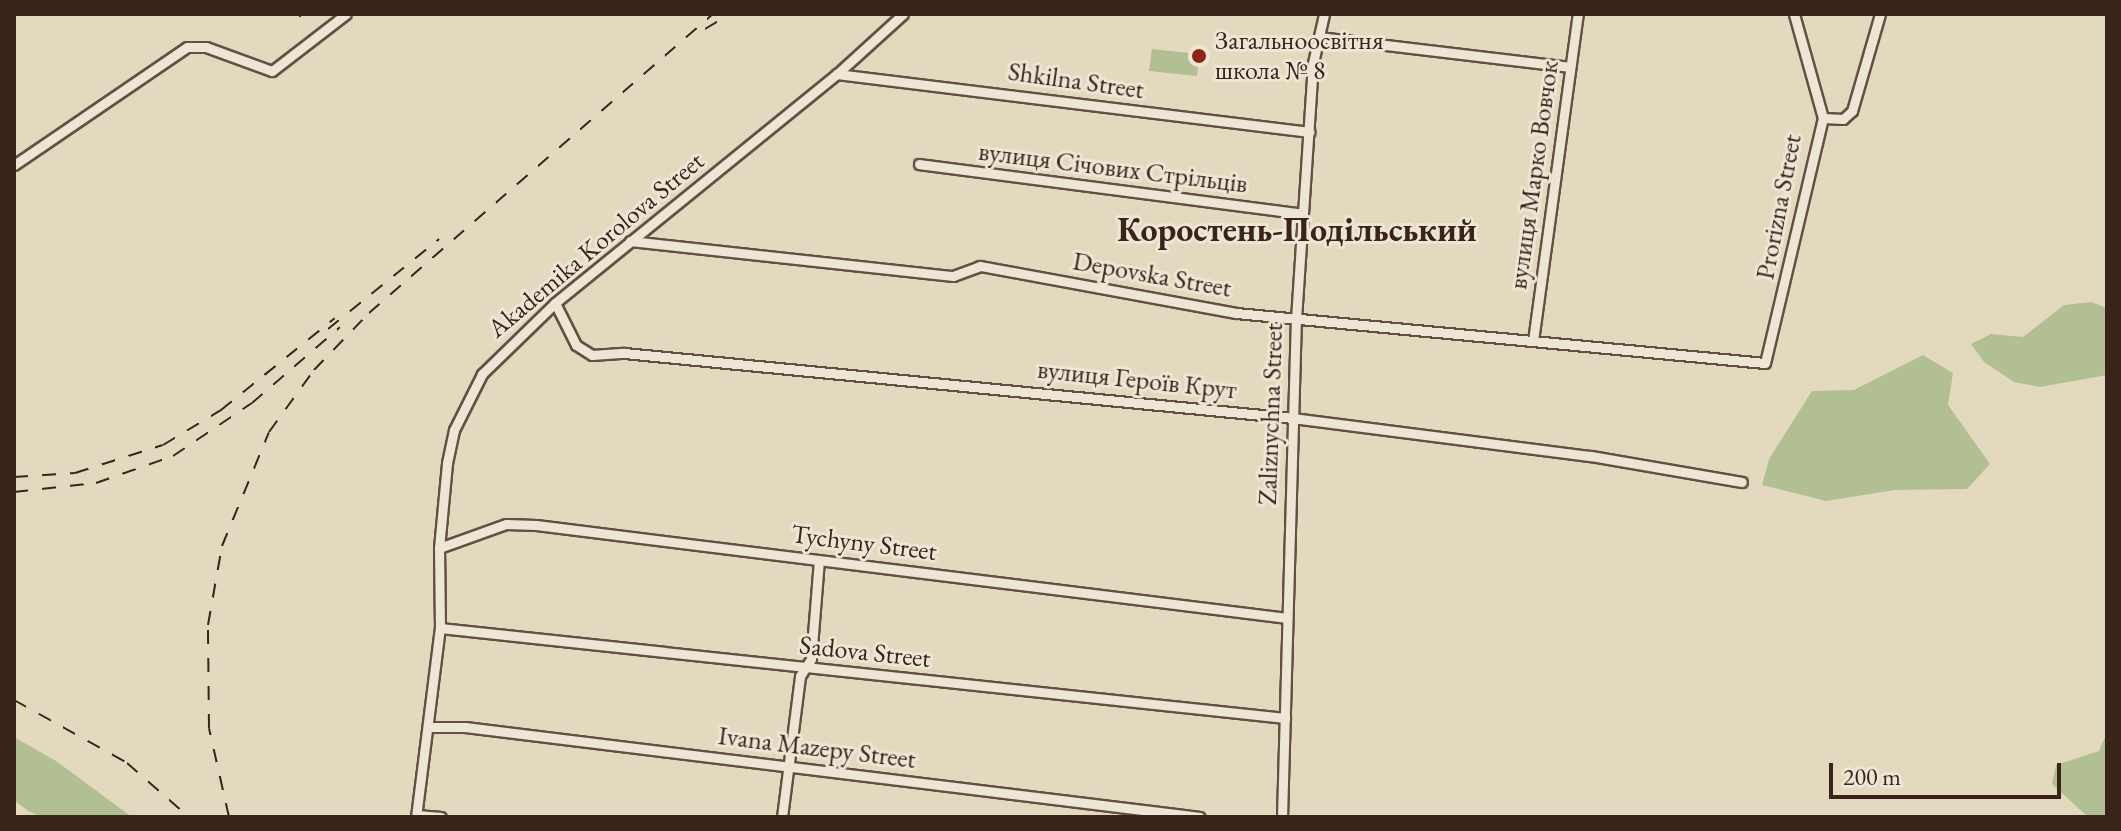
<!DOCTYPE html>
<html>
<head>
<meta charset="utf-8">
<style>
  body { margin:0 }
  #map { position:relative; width:2121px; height:831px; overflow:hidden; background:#e3d9be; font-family:"EB Garamond",serif }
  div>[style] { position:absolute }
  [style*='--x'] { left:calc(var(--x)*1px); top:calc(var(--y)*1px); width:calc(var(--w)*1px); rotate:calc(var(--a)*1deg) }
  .green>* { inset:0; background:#b2bf93 }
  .roads { filter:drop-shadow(2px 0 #645043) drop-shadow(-2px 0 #645043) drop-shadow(0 2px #645043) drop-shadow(0 -2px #645043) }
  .minor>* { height:9px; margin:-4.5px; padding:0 4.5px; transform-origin:4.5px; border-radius:4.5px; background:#ede6d5 }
  .rail>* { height:2px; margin-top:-1px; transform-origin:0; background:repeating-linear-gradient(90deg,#39231a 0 14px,transparent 0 28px) }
  .dots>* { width:22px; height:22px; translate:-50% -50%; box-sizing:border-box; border:4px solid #ede6d5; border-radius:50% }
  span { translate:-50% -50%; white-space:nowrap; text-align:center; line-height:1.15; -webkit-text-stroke:6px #ede6d5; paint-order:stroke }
  .poi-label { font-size:26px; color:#39231a }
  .left { translate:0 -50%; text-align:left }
  .street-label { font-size:26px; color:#39231a }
  .district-label { font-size:34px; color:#39231a; font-weight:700 }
  .frame { position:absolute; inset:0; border:16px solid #39231a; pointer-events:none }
  .scale { position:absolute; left:1829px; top:763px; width:232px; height:36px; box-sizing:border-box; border:4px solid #39231a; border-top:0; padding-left:10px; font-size:24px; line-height:28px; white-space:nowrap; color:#39231a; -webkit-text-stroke:6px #ede6d5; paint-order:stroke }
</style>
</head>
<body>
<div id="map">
  <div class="green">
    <i style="clip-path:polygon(1152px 49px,1199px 54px,1197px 76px,1149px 71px)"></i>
    <i style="clip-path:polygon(2091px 302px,2107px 308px,2107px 375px,2040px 387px,2014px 382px,1984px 362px,1971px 344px,1991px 334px,2023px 337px,2064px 305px)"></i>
    <i style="clip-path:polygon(1923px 355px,1953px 373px,1948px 405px,1990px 464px,1967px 489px,1895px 490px,1826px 501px,1762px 485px,1769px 459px,1812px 391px,1854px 390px)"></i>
    <i style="clip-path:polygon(2107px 732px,2107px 817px,2088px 817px,2052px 784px,2056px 765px,2099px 751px)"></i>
    <i style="clip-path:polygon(14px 737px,56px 761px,132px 817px,42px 817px,28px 811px,14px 800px)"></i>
  </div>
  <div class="roads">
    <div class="minor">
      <i style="--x:1319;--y:37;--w:253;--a:6.8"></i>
      <i style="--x:837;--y:74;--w:476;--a:7"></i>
      <i style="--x:1823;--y:118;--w:20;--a:3"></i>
      <i style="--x:1843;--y:119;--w:12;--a:-42"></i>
      <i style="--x:1852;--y:111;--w:101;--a:-73.9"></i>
      <i style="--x:919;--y:164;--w:386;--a:7.4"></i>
      <i style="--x:14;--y:165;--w:209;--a:-34.3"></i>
      <i style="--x:187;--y:47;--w:19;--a:0"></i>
      <i style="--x:206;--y:47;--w:70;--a:20"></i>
      <i style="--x:272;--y:71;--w:93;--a:-37.6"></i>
      <i style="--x:630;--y:241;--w:325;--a:6.2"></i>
      <i style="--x:953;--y:276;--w:29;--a:-20"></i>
      <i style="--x:980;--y:266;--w:260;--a:10.4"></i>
      <i style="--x:1236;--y:313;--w:531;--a:5.4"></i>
      <i style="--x:1765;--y:363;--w:252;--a:-76.7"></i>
      <i style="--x:1823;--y:118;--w:108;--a:-105.6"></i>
      <i style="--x:555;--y:303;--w:47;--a:63.4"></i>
      <i style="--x:576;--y:345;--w:19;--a:32"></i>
      <i style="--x:592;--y:355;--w:32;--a:-4"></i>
      <i style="--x:624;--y:353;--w:672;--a:5.55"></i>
      <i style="--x:1293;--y:418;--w:300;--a:7.3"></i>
      <i style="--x:1591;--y:456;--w:153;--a:9.8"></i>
      <i style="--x:1533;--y:341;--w:330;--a:-82.2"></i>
      <i style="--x:439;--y:548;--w:71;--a:-19.7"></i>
      <i style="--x:506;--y:524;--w:30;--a:2"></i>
      <i style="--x:536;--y:525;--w:757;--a:7.06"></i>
      <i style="--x:440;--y:628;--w:850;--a:6.08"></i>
      <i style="--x:428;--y:727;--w:37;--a:0"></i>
      <i style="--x:465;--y:727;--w:740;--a:6.98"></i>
      <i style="--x:417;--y:815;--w:24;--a:5"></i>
      <i style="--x:416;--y:817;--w:191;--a:-82.8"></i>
      <i style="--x:440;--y:628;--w:80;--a:-90.7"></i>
      <i style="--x:439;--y:548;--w:85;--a:-84.6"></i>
      <i style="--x:447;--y:463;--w:34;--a:-78"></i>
      <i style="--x:454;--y:430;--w:63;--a:-63.4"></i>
      <i style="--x:482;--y:374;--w:102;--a:-44.2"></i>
      <i style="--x:555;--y:303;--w:363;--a:-39.1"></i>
      <i style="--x:837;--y:74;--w:89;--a:-42.3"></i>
      <i style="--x:782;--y:817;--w:142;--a:-82.7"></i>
      <i style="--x:800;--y:676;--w:20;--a:-57"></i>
      <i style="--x:811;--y:659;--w:99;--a:-85.4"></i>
      <i style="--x:1282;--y:817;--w:498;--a:-88.4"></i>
      <i style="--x:1296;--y:319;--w:257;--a:-86.2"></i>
      <i style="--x:1313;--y:63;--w:50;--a:-77.3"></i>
    </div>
  </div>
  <div class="rail">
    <i style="--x:299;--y:17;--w:4;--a:-45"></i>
    <i style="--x:705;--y:29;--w:29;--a:-31"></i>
    <i style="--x:328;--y:329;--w:143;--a:-39"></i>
    <i style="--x:14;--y:477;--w:61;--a:-3.8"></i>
    <i style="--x:75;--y:473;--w:92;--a:-17.7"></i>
    <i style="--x:163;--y:445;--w:68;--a:-31.1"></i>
    <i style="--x:221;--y:410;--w:146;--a:-38.9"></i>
    <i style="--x:14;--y:492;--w:82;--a:-6.3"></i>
    <i style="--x:96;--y:483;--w:82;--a:-19.3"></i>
    <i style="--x:173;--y:456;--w:95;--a:-33.9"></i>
    <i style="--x:252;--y:403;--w:116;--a:-40.8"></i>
    <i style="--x:14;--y:700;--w:129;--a:29.1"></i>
    <i style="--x:127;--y:763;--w:82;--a:41.1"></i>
    <i style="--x:229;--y:817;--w:91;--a:-102.7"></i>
    <i style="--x:209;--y:728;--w:103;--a:-90.6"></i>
    <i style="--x:208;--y:625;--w:80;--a:-80"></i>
    <i style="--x:222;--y:546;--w:123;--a:-67.6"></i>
    <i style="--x:269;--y:432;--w:77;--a:-54"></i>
    <i style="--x:314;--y:370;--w:79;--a:-46"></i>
    <i style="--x:369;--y:313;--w:456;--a:-41"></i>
  </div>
  <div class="dots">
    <i style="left:1199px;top:56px;background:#8f2418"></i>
  </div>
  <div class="poi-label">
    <span class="left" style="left:1215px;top:56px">Загальноосвітня<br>школа № 8</span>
  </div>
  <div class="street-label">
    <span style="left:1076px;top:81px;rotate:8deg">Shkilna Street</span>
    <span style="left:1113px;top:168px;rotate:7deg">вулиця Січових Стрільців</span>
    <span style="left:1534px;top:175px;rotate:-82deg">вулиця Марко Вовчок</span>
    <span style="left:1779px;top:207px;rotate:-79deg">Prorizna Street</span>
    <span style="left:596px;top:245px;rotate:-40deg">Akademika Korolova Street</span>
    <span style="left:1152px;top:275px;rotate:10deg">Depovska Street</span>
    <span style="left:1137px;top:380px;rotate:6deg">вулиця Героїв Крут</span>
    <span style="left:1271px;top:414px;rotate:-88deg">Zaliznychna Street</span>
    <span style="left:864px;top:543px;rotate:7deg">Tychyny Street</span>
    <span style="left:865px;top:652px;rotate:6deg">Sadova Street</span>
    <span style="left:817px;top:748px;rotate:7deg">Ivana Mazepy Street</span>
  </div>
  <div class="district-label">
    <span style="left:1297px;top:230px">Коростень-Подільський</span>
  </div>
  <div class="frame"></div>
  <div class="scale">200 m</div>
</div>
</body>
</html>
